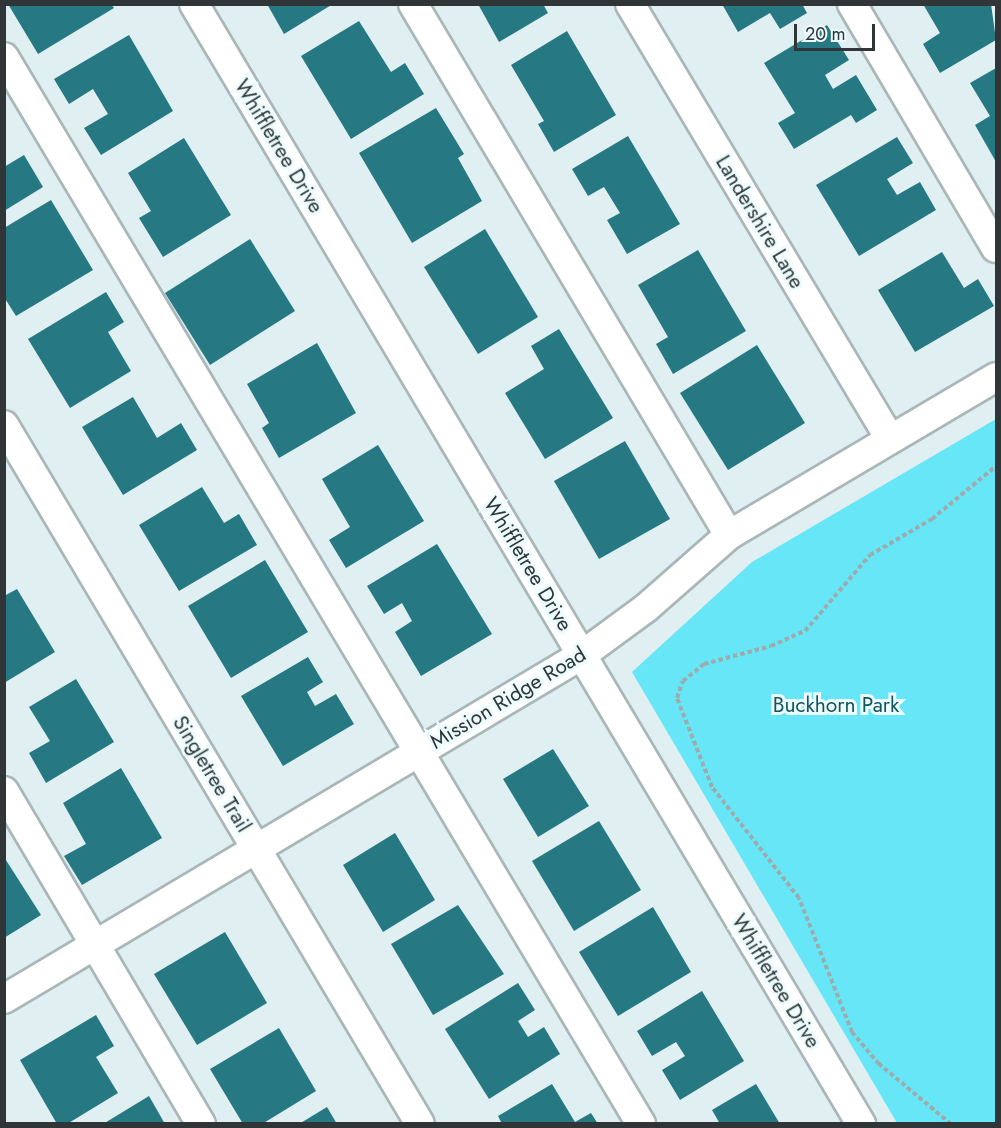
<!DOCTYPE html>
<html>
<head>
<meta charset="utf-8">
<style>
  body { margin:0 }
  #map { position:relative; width:1001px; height:1128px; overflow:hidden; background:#e0eff1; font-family:Jost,sans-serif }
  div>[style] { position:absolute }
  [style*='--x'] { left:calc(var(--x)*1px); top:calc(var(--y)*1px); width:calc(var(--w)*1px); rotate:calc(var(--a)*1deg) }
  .green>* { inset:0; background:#66e6f6 }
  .building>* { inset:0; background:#267882 }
  .path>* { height:4px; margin-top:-2px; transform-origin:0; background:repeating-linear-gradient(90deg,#9eaaac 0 4.5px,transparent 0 7.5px) }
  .roads { filter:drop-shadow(2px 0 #a9b7b9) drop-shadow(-2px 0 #a9b7b9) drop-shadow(0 2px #a9b7b9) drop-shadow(0 -2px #a9b7b9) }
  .minor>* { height:28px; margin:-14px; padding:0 14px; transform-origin:14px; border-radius:14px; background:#fff }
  span { translate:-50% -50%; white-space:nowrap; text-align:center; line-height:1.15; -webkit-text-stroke:6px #edfcfe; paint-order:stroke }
  .street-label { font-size:21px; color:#303637 }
  .park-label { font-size:21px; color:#12545c }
  .frame { position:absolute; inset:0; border:6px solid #303637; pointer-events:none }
  .scale { position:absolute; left:794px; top:24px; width:81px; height:27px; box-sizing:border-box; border:3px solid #303637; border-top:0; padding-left:8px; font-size:18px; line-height:21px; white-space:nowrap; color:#303637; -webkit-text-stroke:4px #edfcfe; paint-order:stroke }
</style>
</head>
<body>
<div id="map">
  <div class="green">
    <i style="clip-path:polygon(996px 419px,996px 1123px,897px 1123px,632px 672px,752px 562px)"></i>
  </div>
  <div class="building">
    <i style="clip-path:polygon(8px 4px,111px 4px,114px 8px,38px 54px)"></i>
    <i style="clip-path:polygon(267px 4px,333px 4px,284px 34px)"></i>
    <i style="clip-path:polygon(478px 4px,543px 4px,548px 13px,499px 42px)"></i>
    <i style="clip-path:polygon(722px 4px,802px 4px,807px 13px,780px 29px,770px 13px,738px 32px)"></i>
    <i style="clip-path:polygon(923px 4px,991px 4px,996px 40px,940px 73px,923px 44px,940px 33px)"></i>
    <i style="clip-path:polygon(359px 21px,391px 72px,405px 63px,424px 94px,351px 139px,301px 56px)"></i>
    <i style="clip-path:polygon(827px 25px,849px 60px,825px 75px,833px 89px,856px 75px,877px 110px,856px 123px,851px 115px,794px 149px,778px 123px,795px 113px,764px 63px)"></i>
    <i style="clip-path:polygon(567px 31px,616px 115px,554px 152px,538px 124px,544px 121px,511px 65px)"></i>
    <i style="clip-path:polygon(129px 35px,173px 111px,101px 155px,84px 128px,108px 114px,93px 89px,69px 104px,54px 79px)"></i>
    <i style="clip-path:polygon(996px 68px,996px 162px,975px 125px,990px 116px,970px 83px)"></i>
    <i style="clip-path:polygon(436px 108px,464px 154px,458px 158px,482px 201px,412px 243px,359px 153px)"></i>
    <i style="clip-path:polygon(628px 136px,680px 224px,627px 254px,607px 220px,620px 213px,604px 187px,588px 196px,572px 169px)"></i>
    <i style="clip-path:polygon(897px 137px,913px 163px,887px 179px,897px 195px,920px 182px,936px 210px,859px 256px,816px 185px)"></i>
    <i style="clip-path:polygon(184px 138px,231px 215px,163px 257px,139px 218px,151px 211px,128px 173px)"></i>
    <i style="clip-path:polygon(24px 155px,43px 187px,4px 211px,4px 167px)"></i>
    <i style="clip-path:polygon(51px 200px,93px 270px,16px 316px,4px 297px,4px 228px)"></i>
    <i style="clip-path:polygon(485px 229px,538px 317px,478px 354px,424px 267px)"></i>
    <i style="clip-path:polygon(250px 239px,295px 311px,210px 365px,165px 293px)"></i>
    <i style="clip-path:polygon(698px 250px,746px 331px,673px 374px,656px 344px,668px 337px,638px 285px)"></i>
    <i style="clip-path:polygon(942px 252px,964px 288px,978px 279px,994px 306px,915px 352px,878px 290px)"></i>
    <i style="clip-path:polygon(106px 292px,124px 322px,108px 332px,131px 371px,70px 408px,28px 339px)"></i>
    <i style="clip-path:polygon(559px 329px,613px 418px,545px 459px,505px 393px,544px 369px,531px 346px)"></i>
    <i style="clip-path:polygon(317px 343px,356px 413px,279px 458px,262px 428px,269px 423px,247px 384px)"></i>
    <i style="clip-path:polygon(757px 345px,805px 423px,728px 470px,680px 393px)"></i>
    <i style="clip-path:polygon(133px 397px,157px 438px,181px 423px,197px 450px,123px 495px,82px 427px)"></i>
    <i style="clip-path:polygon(625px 441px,670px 519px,599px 559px,554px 481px)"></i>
    <i style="clip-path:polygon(378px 445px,424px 521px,346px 568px,329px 540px,350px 527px,322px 479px)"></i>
    <i style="clip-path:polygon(202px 487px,224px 523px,239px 514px,257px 545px,179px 591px,139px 525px)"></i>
    <i style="clip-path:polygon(437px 544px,492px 634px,421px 676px,395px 632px,412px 621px,402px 603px,384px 614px,367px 586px)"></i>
    <i style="clip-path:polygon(265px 560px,308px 632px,231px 678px,188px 606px)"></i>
    <i style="clip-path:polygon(17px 589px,55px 652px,4px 683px,4px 596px)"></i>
    <i style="clip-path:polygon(308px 657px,323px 682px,307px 692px,315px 706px,336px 694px,354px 724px,283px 766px,241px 696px)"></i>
    <i style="clip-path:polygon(76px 679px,114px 742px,46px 783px,29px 753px,50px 741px,29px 707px)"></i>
    <i style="clip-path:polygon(553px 749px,589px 806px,538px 837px,503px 779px)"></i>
    <i style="clip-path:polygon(121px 768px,162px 838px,82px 885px,64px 856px,86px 844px,63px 803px)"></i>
    <i style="clip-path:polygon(599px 821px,641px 890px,574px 931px,532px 861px)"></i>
    <i style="clip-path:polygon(395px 833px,435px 900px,383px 932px,343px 865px)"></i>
    <i style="clip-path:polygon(4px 857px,41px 915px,4px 938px)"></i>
    <i style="clip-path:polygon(458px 905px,504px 974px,433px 1015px,391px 944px)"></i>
    <i style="clip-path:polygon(653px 907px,691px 972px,618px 1016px,579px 952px)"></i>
    <i style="clip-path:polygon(225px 932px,267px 1003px,197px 1045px,154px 974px)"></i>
    <i style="clip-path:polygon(518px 983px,535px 1010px,518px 1021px,528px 1037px,544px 1027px,560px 1054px,489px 1099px,445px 1029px)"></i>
    <i style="clip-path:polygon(702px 991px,744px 1061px,680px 1100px,662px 1070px,685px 1056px,676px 1042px,652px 1056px,637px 1031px)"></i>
    <i style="clip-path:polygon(96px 1015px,114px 1046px,96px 1057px,118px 1093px,67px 1124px,57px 1124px,20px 1060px)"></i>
    <i style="clip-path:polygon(279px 1028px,316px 1091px,262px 1124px,243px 1124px,210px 1069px)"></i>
    <i style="clip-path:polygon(552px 1084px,575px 1122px,591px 1113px,598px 1124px,502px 1124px,498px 1116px)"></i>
    <i style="clip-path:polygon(756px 1084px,780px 1124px,720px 1124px,712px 1110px)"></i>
    <i style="clip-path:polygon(149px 1096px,165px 1124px,103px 1124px)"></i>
    <i style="clip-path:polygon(327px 1107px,337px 1124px,299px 1124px)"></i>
  </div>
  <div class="path">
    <i style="--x:951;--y:1124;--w:94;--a:-140.2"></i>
    <i style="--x:879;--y:1064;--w:42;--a:-130.2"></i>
    <i style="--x:852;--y:1032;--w:144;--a:-111.6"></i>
    <i style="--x:799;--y:898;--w:141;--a:-128.1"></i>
    <i style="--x:712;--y:787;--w:96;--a:-111.5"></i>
    <i style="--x:677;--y:698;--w:18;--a:-71"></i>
    <i style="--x:683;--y:681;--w:27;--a:-39"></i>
    <i style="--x:704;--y:664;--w:69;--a:-15"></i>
    <i style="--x:771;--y:646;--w:37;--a:-24"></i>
    <i style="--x:805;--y:631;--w:100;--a:-49.5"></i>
    <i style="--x:870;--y:555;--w:72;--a:-30.1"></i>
    <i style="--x:932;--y:519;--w:83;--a:-39.6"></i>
  </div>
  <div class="roads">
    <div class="minor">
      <i style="--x:194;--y:4;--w:1304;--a:59.22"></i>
      <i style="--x:413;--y:4;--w:618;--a:59.24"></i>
      <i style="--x:630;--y:4;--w:507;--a:59.13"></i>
      <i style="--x:852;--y:4;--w:283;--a:59.5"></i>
      <i style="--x:4;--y:57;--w:1243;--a:59.16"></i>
      <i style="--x:4;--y:425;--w:813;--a:59.24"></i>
      <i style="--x:4;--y:791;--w:387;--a:59.4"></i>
      <i style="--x:4;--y:999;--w:673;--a:-30.76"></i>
      <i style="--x:582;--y:655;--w:79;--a:-36.3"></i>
      <i style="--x:646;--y:608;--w:111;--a:-41.3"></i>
      <i style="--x:729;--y:535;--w:310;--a:-30.6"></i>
    </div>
  </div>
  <div class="street-label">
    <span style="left:279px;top:146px;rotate:59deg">Whiffletree Drive</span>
    <span style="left:760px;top:222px;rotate:59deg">Landershire Lane</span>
    <span style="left:528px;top:564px;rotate:59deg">Whiffletree Drive</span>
    <span style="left:508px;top:698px;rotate:-31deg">Mission Ridge Road</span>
    <span style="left:212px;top:774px;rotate:59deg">Singletree Trail</span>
    <span style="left:776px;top:981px;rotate:59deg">Whiffletree Drive</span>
  </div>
  <div class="park-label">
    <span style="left:836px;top:705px">Buckhorn Park</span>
  </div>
  <div class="frame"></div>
  <div class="scale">20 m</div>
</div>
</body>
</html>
